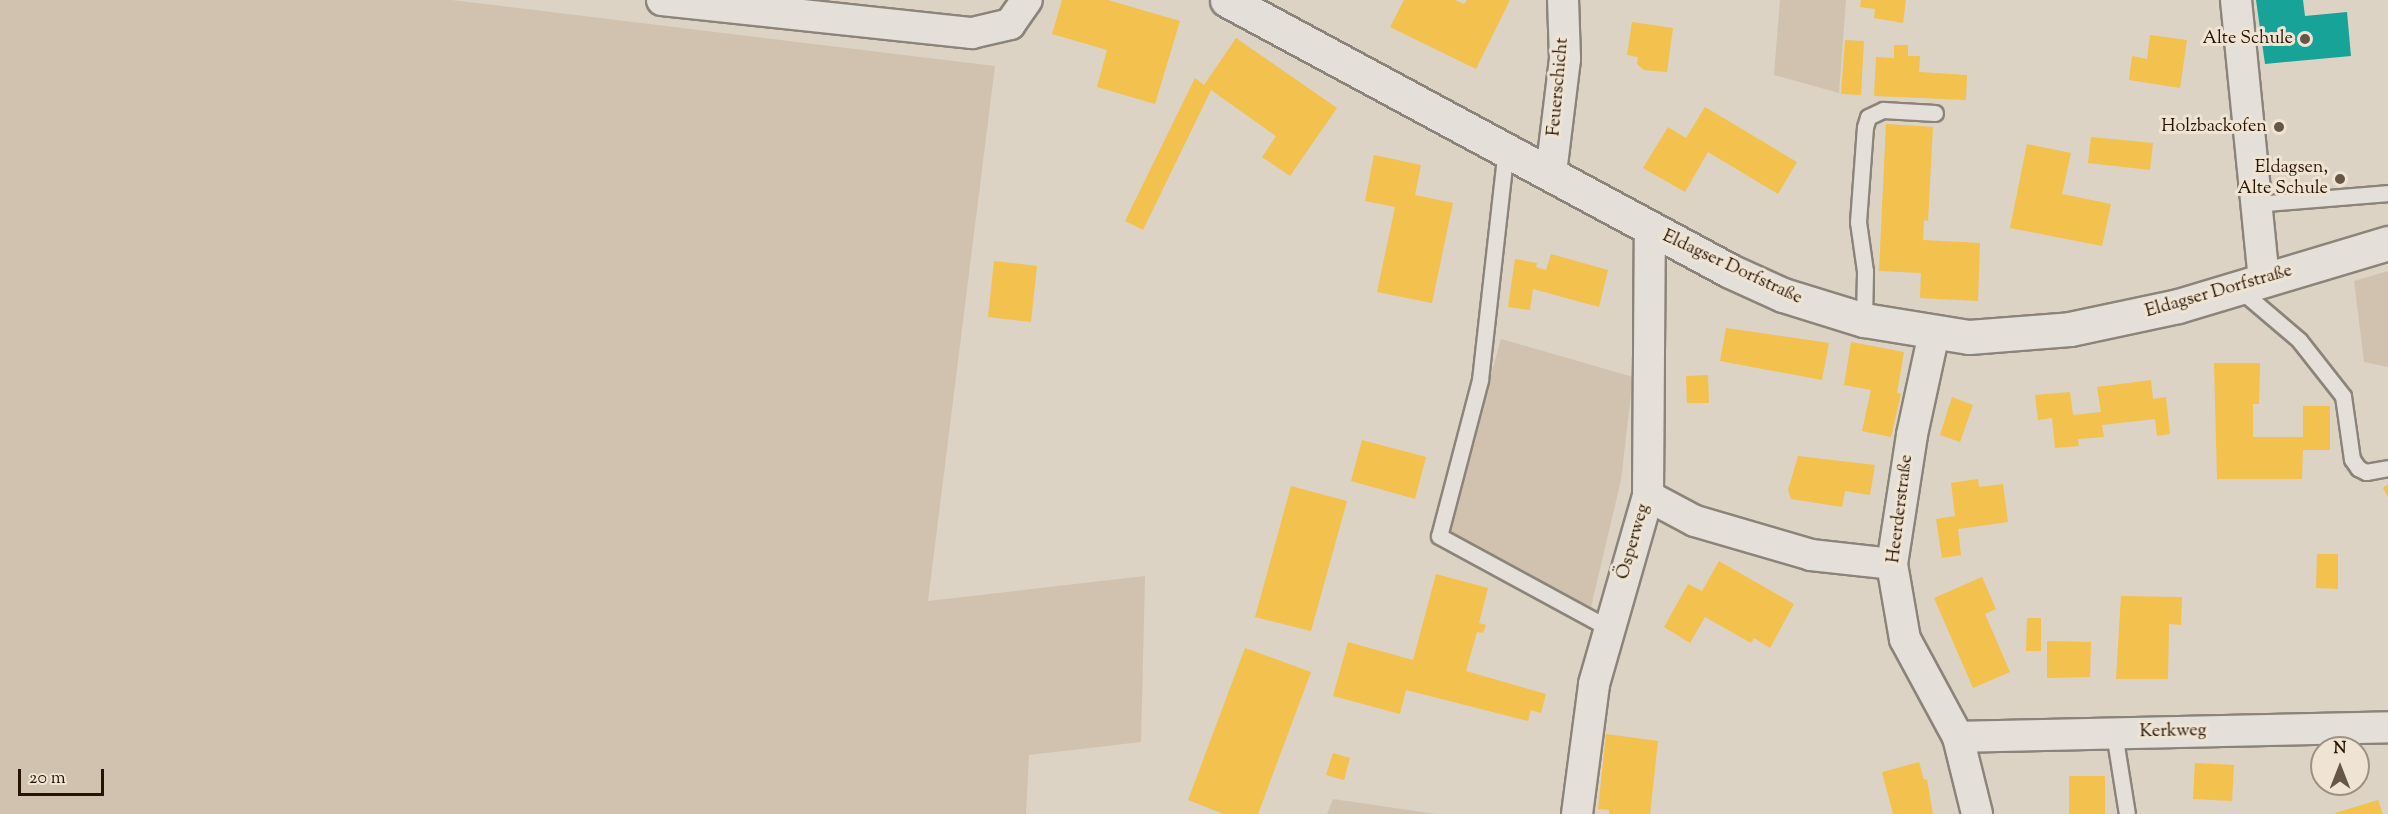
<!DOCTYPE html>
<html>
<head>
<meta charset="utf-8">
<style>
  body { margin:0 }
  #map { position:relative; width:2388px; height:814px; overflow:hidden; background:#dcd3c5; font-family:"Sorts Mill Goudy",serif }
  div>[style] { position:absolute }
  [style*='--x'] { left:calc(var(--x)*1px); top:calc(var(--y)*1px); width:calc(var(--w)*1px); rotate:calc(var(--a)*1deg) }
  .green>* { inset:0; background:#d0c2ae }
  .homes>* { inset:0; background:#f2c14e }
  .public>* { inset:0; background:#17a398 }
  .roads { filter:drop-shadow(2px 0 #8c847a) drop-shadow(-2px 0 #8c847a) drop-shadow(0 2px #8c847a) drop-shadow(0 -2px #8c847a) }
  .service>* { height:15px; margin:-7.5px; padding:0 7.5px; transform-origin:7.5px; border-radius:7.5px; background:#e4e0d9 }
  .minor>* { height:30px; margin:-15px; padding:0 15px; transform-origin:15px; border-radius:15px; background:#e4e0d9 }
  .tertiary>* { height:33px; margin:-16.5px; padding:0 16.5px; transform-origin:16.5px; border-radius:16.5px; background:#e4e0d9 }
  .dots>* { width:16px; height:16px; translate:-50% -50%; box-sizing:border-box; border:3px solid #efe4d3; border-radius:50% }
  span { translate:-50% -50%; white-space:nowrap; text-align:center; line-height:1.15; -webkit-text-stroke:6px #efe4d3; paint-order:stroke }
  .poi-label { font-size:18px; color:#271302 }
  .right { translate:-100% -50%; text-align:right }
  .street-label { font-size:18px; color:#271302 }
  .north { position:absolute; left:2310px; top:736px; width:60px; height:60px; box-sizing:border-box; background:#efe4d3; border:2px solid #9f907f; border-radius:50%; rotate:0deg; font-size:16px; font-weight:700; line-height:24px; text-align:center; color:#271302 }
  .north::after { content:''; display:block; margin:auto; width:21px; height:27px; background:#665646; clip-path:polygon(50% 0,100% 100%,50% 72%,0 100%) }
  .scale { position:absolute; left:18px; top:769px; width:86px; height:27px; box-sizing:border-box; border:3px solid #271302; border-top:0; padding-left:8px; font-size:18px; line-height:21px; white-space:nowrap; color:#271302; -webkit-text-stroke:4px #efe4d3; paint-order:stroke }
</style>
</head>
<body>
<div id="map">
  <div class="green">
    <i style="clip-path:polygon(0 0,452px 0,995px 66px,928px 601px,1145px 576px,1141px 742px,1029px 755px,1026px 814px,0 814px)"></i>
    <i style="clip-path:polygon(1780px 0,1846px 0,1839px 93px,1774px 75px)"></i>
    <i style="clip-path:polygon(2388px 271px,2388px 367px,2364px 362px,2354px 281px)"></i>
    <i style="clip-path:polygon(1501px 339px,1633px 377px,1621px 480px,1591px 607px,1447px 531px)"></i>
    <i style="clip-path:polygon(1333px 799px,1436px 814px,1327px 814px)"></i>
  </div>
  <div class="homes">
    <i style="clip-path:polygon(1062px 0,1108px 0,1180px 21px,1155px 104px,1097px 87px,1107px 50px,1052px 34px)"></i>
    <i style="clip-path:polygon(1404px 0,1455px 0,1464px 4px,1467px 0,1510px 0,1476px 69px,1390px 27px)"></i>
    <i style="clip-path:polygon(1861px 0,1906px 0,1903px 23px,1874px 18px,1875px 9px,1860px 7px)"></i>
    <i style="clip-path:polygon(1632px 22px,1673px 28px,1667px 72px,1644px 70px,1637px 64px,1638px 57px,1627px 55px)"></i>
    <i style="clip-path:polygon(2150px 35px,2187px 40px,2180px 88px,2129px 80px,2132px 56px,2147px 59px)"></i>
    <i style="clip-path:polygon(1236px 38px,1337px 108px,1290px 176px,1262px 157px,1276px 136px,1211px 90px,1143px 230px,1125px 221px,1195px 78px,1204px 85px)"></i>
    <i style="clip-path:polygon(1845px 40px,1864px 41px,1861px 95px,1841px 94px)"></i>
    <i style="clip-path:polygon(1894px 45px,1908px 45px,1908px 56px,1920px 56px,1919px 72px,1967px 75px,1966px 100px,1874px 96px,1876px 57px,1894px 58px)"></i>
    <i style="clip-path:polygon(1705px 107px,1797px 162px,1778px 194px,1708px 152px,1685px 192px,1643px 168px,1668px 127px,1686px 138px)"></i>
    <i style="clip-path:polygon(1886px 124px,1933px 127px,1928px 221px,1924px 220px,1923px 240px,1980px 243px,1978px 301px,1920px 298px,1921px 273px,1879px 271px)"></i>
    <i style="clip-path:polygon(2091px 137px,2153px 143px,2150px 170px,2088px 163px)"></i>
    <i style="clip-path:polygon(2027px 144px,2071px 153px,2062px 194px,2111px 204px,2102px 246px,2010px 228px)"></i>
    <i style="clip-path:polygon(1374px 155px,1421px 165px,1415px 195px,1453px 203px,1432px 303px,1377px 292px,1395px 207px,1365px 201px)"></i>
    <i style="clip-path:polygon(1551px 254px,1608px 270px,1599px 307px,1533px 289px,1530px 310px,1508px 307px,1515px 259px,1537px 263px,1536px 267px,1546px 270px)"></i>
    <i style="clip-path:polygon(994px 261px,1037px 266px,1031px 322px,988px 317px)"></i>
    <i style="clip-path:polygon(1726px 328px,1829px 343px,1822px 380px,1720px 361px)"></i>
    <i style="clip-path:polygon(1851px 342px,1904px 352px,1897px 393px,1901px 394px,1891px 437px,1862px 431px,1871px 390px,1844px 385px)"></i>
    <i style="clip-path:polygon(2214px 363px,2260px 363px,2259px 404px,2253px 404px,2253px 437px,2303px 437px,2303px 406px,2330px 406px,2330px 450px,2303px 450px,2302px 479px,2217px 479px)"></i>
    <i style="clip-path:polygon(1708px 375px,1709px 403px,1687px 403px,1686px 376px)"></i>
    <i style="clip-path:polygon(2151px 380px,2153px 399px,2166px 397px,2170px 434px,2157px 436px,2155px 419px,2102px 425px,2104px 437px,2078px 439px,2079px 446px,2055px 448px,2052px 418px,2038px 420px,2035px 395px,2070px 392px,2073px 415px,2101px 412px,2097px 387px)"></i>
    <i style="clip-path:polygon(1952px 397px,1973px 405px,1960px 442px,1940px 435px)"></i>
    <i style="clip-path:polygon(1362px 440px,1426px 457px,1415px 499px,1351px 481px)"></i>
    <i style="clip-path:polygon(1798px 456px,1875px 465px,1870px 495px,1845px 491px,1842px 507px,1791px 499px,1788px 490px)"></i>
    <i style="clip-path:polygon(1978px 479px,1979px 487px,2003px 484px,2008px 522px,1958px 529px,1961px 555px,1942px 558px,1936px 519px,1955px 516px,1951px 483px)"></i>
    <i style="clip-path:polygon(2388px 484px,2388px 497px,2383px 488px)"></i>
    <i style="clip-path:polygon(1291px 486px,1347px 501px,1311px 631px,1255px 617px)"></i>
    <i style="clip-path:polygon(2317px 554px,2338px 554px,2338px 589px,2316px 588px)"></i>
    <i style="clip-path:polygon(1719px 561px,1794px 604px,1770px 648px,1754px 638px,1751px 643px,1705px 617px,1690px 643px,1664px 627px,1688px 584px,1702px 591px)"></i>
    <i style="clip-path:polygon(1436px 574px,1488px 588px,1479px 623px,1486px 625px,1483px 633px,1477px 632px,1466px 671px,1546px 694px,1541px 713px,1531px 710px,1528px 721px,1406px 690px,1400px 714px,1333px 696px,1348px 642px,1413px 660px)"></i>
    <i style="clip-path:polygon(1982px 577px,1996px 609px,1985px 614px,2010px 672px,1973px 688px,1934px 598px)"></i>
    <i style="clip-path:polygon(2121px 596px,2182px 597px,2181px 625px,2169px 624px,2168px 679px,2116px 679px)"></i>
    <i style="clip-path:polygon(2027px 618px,2041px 618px,2041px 651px,2026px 651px)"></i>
    <i style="clip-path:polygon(2047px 641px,2091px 642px,2090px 677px,2047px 678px)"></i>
    <i style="clip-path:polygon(1245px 648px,1311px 672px,1258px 814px,1224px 814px,1188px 800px)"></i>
    <i style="clip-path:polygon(1606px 734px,1658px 741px,1650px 814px,1609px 814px,1609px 810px,1598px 809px)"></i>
    <i style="clip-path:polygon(1333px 753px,1350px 758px,1344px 780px,1326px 775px)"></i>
    <i style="clip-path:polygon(1919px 762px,1924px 780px,1927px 779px,1933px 814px,1893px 814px,1882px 772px)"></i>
    <i style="clip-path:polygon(2195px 763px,2234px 765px,2232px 801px,2193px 799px)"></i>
    <i style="clip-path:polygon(2069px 776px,2105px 776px,2105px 814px,2069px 814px)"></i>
    <i style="clip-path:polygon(2378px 800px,2383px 814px,2335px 814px,2335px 813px)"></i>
  </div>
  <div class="public">
    <i style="clip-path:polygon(2256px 0,2303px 0,2305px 16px,2347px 12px,2351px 56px,2265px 64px)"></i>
  </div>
  <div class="roads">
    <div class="service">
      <i style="--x:1506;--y:148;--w:233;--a:96.4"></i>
      <i style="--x:1480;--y:380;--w:161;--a:104.7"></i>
      <i style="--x:1439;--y:536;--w:195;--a:28.5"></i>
      <i style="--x:2255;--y:204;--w:133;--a:-4.7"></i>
      <i style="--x:2238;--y:288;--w:80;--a:40.4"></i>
      <i style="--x:2299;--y:340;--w:71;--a:51.8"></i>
      <i style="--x:2343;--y:396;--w:64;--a:81.9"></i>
      <i style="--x:2352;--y:459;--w:11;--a:56"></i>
      <i style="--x:2358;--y:468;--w:9;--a:27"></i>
      <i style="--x:2366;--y:472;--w:22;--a:-10"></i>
      <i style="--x:1864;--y:320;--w:49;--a:-88.8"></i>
      <i style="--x:1865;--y:271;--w:49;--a:-98.1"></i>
      <i style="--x:1858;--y:222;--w:95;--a:-85.8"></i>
      <i style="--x:1865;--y:127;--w:10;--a:-73"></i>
      <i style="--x:1868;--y:117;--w:17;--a:-25"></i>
      <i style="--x:1883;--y:110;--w:52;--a:3.3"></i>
      <i style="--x:2114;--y:733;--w:82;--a:80.9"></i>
    </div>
    <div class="minor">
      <i style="--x:662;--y:0;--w:312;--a:6.1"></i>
      <i style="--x:972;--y:33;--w:39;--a:-13"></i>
      <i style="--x:1010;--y:24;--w:29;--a:-55"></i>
      <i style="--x:2236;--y:0;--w:280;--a:84.3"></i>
      <i style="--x:1551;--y:173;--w:115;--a:-83"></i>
      <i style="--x:1565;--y:59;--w:59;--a:-91.9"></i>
      <i style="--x:1934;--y:333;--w:104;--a:102.2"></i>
      <i style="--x:1912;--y:435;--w:131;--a:98.8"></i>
      <i style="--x:1892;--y:564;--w:76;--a:80.2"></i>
      <i style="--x:1905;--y:639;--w:111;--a:61.6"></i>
      <i style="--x:1958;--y:737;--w:79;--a:76.1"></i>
      <i style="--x:1648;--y:496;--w:53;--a:28"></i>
      <i style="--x:1695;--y:521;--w:121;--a:16.3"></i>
      <i style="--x:1811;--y:555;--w:81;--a:6.3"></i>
      <i style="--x:1958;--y:737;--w:430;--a:-1.3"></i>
      <i style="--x:1577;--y:814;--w:131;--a:-82.5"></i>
      <i style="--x:1594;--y:684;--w:196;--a:-74"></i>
      <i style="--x:1648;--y:496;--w:267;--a:-89.6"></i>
    </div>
    <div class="tertiary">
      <i style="--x:1227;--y:0;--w:571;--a:28.31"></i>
      <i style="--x:1730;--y:271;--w:58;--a:24.4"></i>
      <i style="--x:1783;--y:295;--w:85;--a:17.2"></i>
      <i style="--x:1864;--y:320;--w:106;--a:9.2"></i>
      <i style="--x:1969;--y:337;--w:101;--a:-4.5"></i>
      <i style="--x:2070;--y:329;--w:110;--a:-12"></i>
      <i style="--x:2178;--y:306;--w:219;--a:-16.7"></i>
    </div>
  </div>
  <div class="dots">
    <i style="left:2305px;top:39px;background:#665646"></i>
    <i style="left:2279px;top:127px;background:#665646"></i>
    <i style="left:2340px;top:179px;background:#665646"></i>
  </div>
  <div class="poi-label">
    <span class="right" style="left:2293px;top:39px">Alte Schule</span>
    <span class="right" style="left:2267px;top:127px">Holzbackofen</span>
    <span class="right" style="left:2328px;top:179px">Eldagsen,<br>Alte Schule</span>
  </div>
  <div class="street-label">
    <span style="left:1559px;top:87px;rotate:-85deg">Feuerschicht</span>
    <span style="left:1732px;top:268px;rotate:25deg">Eldagser Dorfstraße</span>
    <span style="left:2219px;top:292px;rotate:-16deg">Eldagser Dorfstraße</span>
    <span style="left:1901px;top:509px;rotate:-83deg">Heerderstraße</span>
    <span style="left:1634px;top:542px;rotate:-74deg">Ösperweg</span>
    <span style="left:2173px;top:732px;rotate:-1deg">Kerkweg</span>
  </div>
  <div class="north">N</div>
  <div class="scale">20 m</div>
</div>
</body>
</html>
